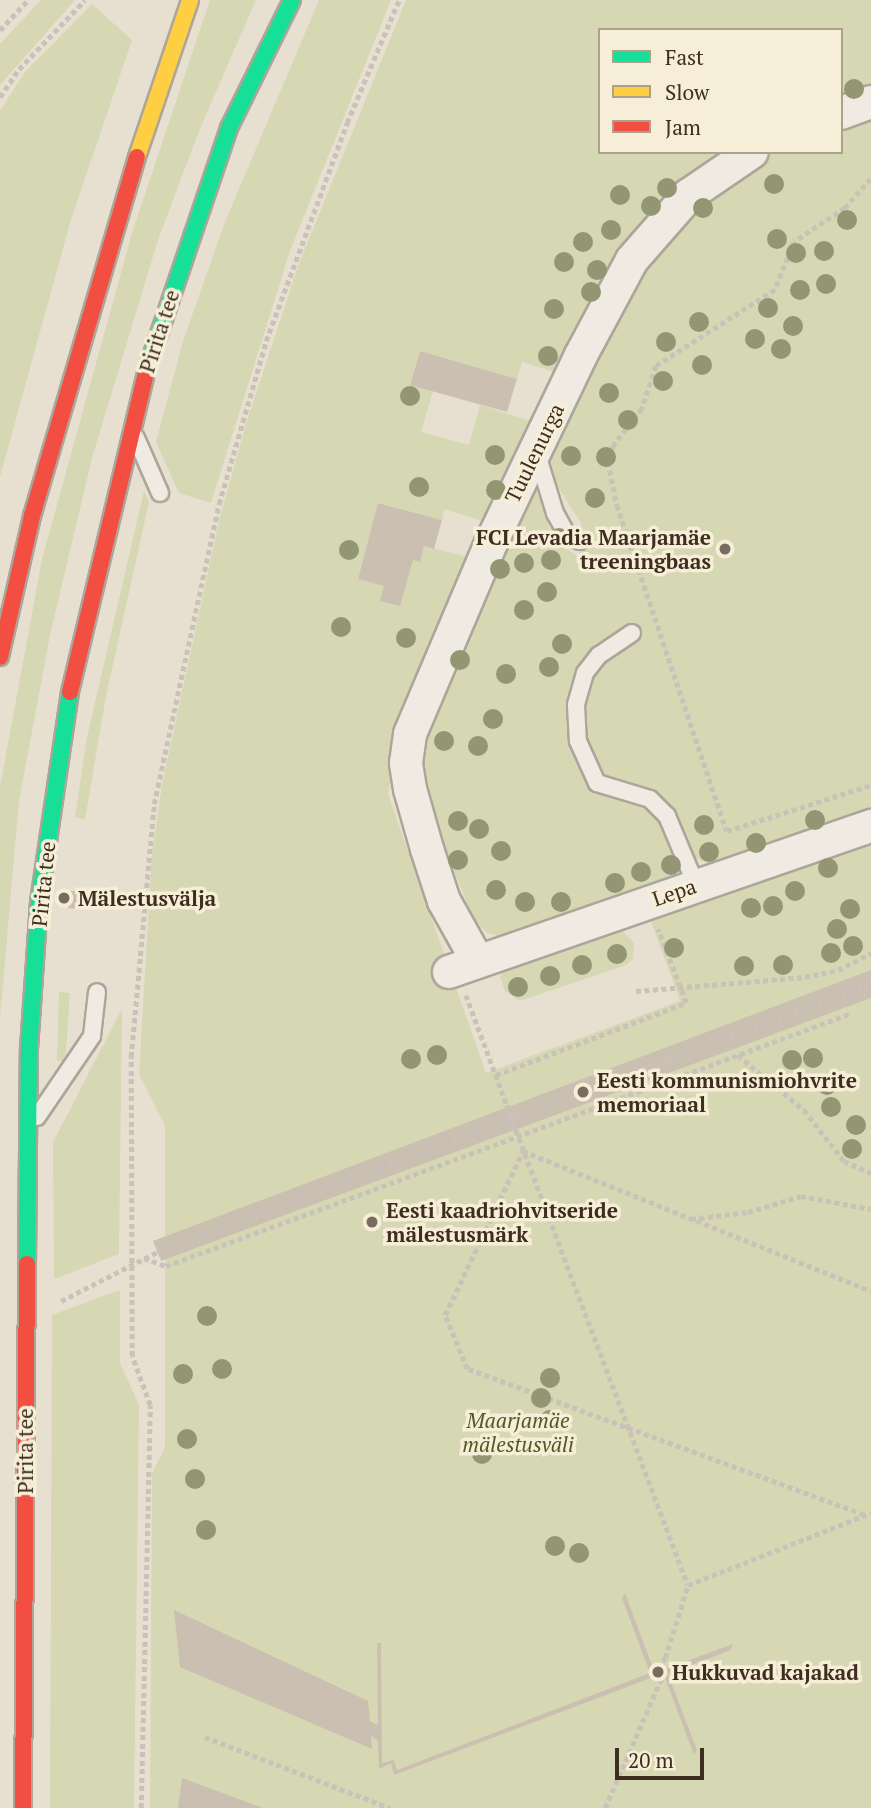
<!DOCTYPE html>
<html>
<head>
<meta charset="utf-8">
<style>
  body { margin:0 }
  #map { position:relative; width:871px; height:1808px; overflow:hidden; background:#e7e0d1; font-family:"PT Serif",serif }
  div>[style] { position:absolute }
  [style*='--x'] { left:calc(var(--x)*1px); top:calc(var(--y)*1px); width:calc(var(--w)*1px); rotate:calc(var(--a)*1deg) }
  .green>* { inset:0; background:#d6d7b3 }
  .building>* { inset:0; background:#cbbfb2 }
  .path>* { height:4.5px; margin-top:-2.25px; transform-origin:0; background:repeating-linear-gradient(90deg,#c8c2b9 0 5px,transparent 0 8.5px) }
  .roads { filter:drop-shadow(2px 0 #ada599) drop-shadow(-2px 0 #ada599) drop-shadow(0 2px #ada599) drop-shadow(0 -2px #ada599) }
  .lane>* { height:16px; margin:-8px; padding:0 8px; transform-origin:8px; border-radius:8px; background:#efebe3 }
  .street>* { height:32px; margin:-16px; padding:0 16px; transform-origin:16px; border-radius:16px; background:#efebe3 }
  .fast>* { height:16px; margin:-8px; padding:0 8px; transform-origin:8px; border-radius:8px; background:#16e098 }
  .slow>* { height:16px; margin:-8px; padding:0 8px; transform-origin:8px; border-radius:8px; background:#ffcf43 }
  .jam>* { height:16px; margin:-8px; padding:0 8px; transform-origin:8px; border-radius:8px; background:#f24e42 }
  .path-bridge>* { height:4.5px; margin-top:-2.25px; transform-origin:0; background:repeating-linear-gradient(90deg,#c8c2b9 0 5px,transparent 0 8.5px) }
  .trees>* { width:20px; height:20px; margin:-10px; border-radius:50%; background:#929673 }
  .dots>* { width:19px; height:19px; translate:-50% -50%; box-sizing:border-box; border:4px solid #f7eed8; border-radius:50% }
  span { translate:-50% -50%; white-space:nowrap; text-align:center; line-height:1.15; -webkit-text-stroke:7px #f7eed8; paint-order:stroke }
  .street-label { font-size:21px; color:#3d2e20 }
  .poi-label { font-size:21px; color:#3d2e20; font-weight:700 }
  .right { translate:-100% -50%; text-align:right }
  .left { translate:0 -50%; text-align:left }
  .park-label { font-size:21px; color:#4d5a26; font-style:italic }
  .legend { position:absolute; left:598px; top:28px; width:245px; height:126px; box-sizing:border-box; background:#f7eed8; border:2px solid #ada18e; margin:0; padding:9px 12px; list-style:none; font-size:21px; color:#3d2e20 }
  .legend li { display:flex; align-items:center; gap:14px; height:35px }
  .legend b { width:35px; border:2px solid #ada18e }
  .scale { position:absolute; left:615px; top:1748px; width:89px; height:32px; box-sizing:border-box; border:4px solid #3d2e20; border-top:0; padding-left:9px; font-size:21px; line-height:24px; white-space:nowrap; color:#3d2e20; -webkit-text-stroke:5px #f7eed8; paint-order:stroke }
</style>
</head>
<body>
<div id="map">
  <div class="green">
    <i style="clip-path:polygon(41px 0,75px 0,0 85px,0 44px)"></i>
    <i style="clip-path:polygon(210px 0,256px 0,199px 131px,158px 240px,92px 458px,50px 635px,19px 801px,0 1018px,0 787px,42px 559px,132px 233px)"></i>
    <i style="clip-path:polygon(319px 0,391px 0,290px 251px,211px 503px,179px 493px,156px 442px,183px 341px,225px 222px)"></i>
    <i style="clip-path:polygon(406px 0,871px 0,871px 90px,841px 100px,841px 30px,600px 30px,600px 152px,733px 152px,561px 374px,522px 362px,517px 379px,420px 351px,410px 384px,433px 391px,421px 432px,469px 445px,480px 405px,537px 423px,492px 524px,444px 509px,442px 520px,379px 503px,358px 579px,384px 586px,424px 546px,476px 559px,401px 731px,388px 794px,486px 1073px,680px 1001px,644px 902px,871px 826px,871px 1808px,150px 1808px,152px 1473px,165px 1447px,165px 1126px,139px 1074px,152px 854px,162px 785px,219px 521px,245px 427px,298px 266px)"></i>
    <i style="clip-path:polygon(92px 4px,132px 40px,70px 223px,0 477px,0 111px,25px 72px)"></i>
    <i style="clip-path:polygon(871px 114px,871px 814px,716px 868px,698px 859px,675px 868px,676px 880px,506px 938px,487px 933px,473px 918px,428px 806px,420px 749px,534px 482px,549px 526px,562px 546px,579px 557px,581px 523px,554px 481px,548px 453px,613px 312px,670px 227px,772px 152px,841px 152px,841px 123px)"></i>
    <i style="clip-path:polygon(144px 491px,149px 502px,106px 696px,85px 820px,75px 817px,87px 737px)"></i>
    <i style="clip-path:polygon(619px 927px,634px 943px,633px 959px,626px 965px,520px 1001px,505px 991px,500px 977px,507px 961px)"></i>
    <i style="clip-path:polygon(59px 992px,70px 993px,66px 1052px,63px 1061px,57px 1061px)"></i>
    <i style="clip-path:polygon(122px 1009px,119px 1254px,54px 1279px,53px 1142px)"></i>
    <i style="clip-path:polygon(120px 1290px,120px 1363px,139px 1405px,134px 1808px,50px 1808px,52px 1315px)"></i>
  </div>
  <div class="building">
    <i style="clip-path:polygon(420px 351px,517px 379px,507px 412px,410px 385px)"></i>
    <i style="clip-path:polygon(378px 503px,442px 520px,434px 549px,424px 546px,420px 562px,413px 560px,400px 606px,380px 601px,384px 586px,358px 579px)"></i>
    <i style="clip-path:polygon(69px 891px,78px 891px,77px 909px,68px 908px)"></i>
    <i style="clip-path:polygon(871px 970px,871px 998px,161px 1261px,153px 1241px)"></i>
    <i style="clip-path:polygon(625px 1593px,656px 1676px,394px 1775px,391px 1763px,379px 1769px,378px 1741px,371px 1736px,372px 1749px,180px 1667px,174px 1610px,368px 1701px,370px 1721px,378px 1725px,377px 1643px,381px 1643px,382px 1763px,394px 1760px,397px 1770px,650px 1673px,622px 1598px)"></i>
    <i style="clip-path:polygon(733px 1644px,731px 1650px,668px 1674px,697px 1750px,694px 1755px,662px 1670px)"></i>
    <i style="clip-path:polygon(182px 1778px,263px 1808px,178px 1808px)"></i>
  </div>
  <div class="path">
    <i style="--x:0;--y:30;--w:41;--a:-47"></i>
    <i style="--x:0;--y:97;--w:34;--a:-56"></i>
    <i style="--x:19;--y:69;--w:95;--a:-46.3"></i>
    <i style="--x:871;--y:179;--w:39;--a:132"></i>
    <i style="--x:845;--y:208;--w:61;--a:146.3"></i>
    <i style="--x:794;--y:242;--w:52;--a:111.6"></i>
    <i style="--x:775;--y:290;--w:141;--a:147.4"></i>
    <i style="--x:656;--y:366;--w:45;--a:108"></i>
    <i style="--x:642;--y:409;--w:46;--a:127.9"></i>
    <i style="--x:614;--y:445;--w:18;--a:109"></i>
    <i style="--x:608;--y:462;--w:44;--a:78.2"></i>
    <i style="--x:617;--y:505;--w:344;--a:71.4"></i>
    <i style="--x:727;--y:831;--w:151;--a:-17.7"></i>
    <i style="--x:636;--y:991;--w:170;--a:-4.7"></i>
    <i style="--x:805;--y:977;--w:34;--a:-12"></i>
    <i style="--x:838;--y:970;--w:37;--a:-27"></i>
    <i style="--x:466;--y:995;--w:117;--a:69.6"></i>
    <i style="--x:738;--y:1055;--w:86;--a:39.8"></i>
    <i style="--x:804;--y:1110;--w:65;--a:51.9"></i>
    <i style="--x:844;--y:1161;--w:30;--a:24"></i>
    <i style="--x:496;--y:1075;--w:203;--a:-20.8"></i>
    <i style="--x:686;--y:1003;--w:79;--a:-110.7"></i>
    <i style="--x:516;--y:1130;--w:486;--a:69.3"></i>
    <i style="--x:688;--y:1585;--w:197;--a:-21.5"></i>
    <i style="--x:691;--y:1219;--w:57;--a:-7"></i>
    <i style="--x:748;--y:1212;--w:55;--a:-16.8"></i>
    <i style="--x:801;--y:1196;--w:71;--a:10.5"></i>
    <i style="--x:144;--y:1258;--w:23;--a:20"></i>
    <i style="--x:166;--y:1266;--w:728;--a:-20.25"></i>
    <i style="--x:61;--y:1301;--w:108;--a:-27"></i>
    <i style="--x:157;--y:1252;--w:763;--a:-20.57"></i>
    <i style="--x:864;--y:1515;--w:423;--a:-159.8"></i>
    <i style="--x:467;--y:1369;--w:58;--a:-112.2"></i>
    <i style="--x:445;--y:1315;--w:182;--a:-64.6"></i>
    <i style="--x:523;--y:1151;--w:375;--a:21.9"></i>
    <i style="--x:205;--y:1737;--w:198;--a:21"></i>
    <i style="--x:141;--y:1808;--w:403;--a:-88.7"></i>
    <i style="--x:150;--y:1405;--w:52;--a:-110.2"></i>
    <i style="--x:132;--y:1356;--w:299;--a:-90.2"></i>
    <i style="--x:131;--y:1057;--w:254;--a:-84.8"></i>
    <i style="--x:154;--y:804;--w:307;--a:-77.8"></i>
    <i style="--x:219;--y:504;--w:170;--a:-73.9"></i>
    <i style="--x:266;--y:341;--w:233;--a:-69.6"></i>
    <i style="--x:347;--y:123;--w:134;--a:-67.1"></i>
    <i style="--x:605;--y:1808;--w:141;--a:-66.5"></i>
    <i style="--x:661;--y:1679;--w:13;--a:-108"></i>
    <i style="--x:657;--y:1667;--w:12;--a:-48"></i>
    <i style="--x:665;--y:1658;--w:77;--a:-72.5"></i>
  </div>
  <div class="roads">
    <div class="lane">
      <i style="--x:136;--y:438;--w:60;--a:66.4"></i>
      <i style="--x:537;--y:454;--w:62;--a:73"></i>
      <i style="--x:555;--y:513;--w:25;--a:61"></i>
      <i style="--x:567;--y:535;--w:14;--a:25"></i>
      <i style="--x:632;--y:633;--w:40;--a:146"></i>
      <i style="--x:599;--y:655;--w:23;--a:128"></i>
      <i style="--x:585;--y:673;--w:33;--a:106"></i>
      <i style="--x:576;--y:705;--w:36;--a:87"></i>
      <i style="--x:578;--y:741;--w:46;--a:65.7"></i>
      <i style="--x:597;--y:783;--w:55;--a:16.8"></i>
      <i style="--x:650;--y:799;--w:24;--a:45"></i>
      <i style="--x:667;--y:816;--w:75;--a:67.2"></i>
      <i style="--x:37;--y:1117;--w:98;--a:-55.8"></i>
      <i style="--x:92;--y:1036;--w:44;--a:-83.5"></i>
    </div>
    <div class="street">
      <i style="--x:841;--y:113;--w:32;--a:-20"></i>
      <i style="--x:477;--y:960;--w:68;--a:-119.2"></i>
      <i style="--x:444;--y:901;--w:55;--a:-108.1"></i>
      <i style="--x:427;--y:849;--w:62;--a:-105.8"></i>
      <i style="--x:410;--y:789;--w:26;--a:-99"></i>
      <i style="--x:406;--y:763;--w:29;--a:-82"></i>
      <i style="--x:410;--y:734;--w:210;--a:-67"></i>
      <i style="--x:492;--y:541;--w:204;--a:-64.4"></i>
      <i style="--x:580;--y:357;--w:110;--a:-61.8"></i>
      <i style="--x:632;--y:260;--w:86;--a:-48.8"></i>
      <i style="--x:689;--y:195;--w:76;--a:-34.3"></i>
      <i style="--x:449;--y:972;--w:447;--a:-19.1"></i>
    </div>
    <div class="fast">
      <i style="--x:146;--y:372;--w:258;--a:-71.2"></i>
      <i style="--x:229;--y:128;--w:143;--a:-63.8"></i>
      <i style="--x:27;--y:1264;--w:215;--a:-89.5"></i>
      <i style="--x:29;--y:1049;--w:147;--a:-86.1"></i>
      <i style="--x:39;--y:902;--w:212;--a:-81.6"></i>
    </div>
    <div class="slow">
      <i style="--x:137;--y:157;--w:166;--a:-71.3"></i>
    </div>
    <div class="jam">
      <i style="--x:0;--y:657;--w:145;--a:-77.2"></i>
      <i style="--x:32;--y:516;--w:374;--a:-73.7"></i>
      <i style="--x:70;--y:692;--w:329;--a:-76.6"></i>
      <i style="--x:23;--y:1808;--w:544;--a:-89.58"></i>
    </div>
  </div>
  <div class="path-bridge">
    <i style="--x:507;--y:1105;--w:27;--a:70"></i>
  </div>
  <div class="trees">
    <i style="left:854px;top:89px"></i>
    <i style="left:774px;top:184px"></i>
    <i style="left:667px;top:188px"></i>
    <i style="left:620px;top:195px"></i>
    <i style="left:651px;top:206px"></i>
    <i style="left:703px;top:208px"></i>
    <i style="left:847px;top:220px"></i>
    <i style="left:611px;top:230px"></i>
    <i style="left:777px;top:239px"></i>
    <i style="left:583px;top:242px"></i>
    <i style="left:824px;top:251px"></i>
    <i style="left:796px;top:253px"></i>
    <i style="left:564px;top:262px"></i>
    <i style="left:597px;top:270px"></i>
    <i style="left:826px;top:284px"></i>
    <i style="left:800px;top:290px"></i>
    <i style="left:591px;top:292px"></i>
    <i style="left:768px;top:308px"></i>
    <i style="left:554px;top:309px"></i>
    <i style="left:699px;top:322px"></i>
    <i style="left:793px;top:326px"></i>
    <i style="left:755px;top:339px"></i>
    <i style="left:666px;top:342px"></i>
    <i style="left:781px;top:349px"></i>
    <i style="left:548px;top:356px"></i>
    <i style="left:702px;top:365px"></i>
    <i style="left:663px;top:381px"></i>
    <i style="left:609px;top:393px"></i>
    <i style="left:410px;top:396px"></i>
    <i style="left:628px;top:420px"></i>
    <i style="left:495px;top:455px"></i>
    <i style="left:571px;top:456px"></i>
    <i style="left:606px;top:457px"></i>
    <i style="left:419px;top:487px"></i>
    <i style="left:496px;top:490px"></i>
    <i style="left:595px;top:498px"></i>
    <i style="left:559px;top:538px"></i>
    <i style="left:349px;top:550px"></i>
    <i style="left:551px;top:560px"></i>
    <i style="left:524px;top:563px"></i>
    <i style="left:500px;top:569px"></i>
    <i style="left:547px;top:592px"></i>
    <i style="left:524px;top:610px"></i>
    <i style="left:341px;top:627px"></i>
    <i style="left:406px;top:638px"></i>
    <i style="left:562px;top:644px"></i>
    <i style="left:460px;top:660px"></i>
    <i style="left:549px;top:667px"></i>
    <i style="left:506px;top:674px"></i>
    <i style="left:493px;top:719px"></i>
    <i style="left:444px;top:741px"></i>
    <i style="left:478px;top:746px"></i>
    <i style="left:815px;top:820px"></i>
    <i style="left:458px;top:821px"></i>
    <i style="left:704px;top:825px"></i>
    <i style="left:479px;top:829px"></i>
    <i style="left:756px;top:843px"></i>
    <i style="left:501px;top:851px"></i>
    <i style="left:709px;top:852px"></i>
    <i style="left:458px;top:860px"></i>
    <i style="left:671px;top:865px"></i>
    <i style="left:828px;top:868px"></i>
    <i style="left:641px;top:872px"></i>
    <i style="left:615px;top:883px"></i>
    <i style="left:496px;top:890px"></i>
    <i style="left:795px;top:891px"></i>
    <i style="left:525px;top:902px"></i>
    <i style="left:561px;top:902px"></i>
    <i style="left:773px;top:906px"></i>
    <i style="left:751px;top:908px"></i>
    <i style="left:850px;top:909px"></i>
    <i style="left:837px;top:929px"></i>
    <i style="left:853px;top:946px"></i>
    <i style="left:674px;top:948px"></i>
    <i style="left:831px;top:953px"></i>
    <i style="left:617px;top:954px"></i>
    <i style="left:582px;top:965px"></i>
    <i style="left:783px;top:965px"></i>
    <i style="left:744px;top:966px"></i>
    <i style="left:550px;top:976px"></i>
    <i style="left:518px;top:987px"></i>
    <i style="left:437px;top:1055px"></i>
    <i style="left:813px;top:1058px"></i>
    <i style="left:411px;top:1059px"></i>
    <i style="left:792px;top:1060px"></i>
    <i style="left:827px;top:1085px"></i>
    <i style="left:831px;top:1107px"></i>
    <i style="left:856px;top:1125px"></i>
    <i style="left:852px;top:1149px"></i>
    <i style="left:207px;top:1316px"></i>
    <i style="left:222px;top:1369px"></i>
    <i style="left:183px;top:1374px"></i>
    <i style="left:550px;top:1378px"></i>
    <i style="left:541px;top:1398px"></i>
    <i style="left:550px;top:1420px"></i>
    <i style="left:187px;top:1439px"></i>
    <i style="left:482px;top:1454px"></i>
    <i style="left:195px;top:1479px"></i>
    <i style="left:206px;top:1530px"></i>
    <i style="left:555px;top:1546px"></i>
    <i style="left:579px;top:1553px"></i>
  </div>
  <div class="dots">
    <i style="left:725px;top:549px;background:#786c5e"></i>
    <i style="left:64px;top:898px;background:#786c5e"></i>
    <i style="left:583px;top:1092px;background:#786c5e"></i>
    <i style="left:372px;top:1222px;background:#786c5e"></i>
    <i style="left:658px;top:1672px;background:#786c5e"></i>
  </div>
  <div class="street-label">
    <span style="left:159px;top:331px;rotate:-72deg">Pirita tee</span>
    <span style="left:534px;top:453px;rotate:-64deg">Tuulenurga</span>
    <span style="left:43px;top:884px;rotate:-84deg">Pirita tee</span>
    <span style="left:674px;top:892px;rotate:-19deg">Lepa</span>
    <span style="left:25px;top:1451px;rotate:-90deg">Pirita tee</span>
  </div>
  <div class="poi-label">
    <span class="right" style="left:711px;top:549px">FCI Levadia Maarjamäe<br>treeningbaas</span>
    <span class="left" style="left:78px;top:898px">Mälestusvälja</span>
    <span class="left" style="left:597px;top:1092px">Eesti kommunismiohvrite<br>memoriaal</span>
    <span class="left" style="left:386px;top:1222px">Eesti kaadriohvitseride<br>mälestusmärk</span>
    <span class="left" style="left:672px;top:1672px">Hukkuvad kajakad</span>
  </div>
  <div class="park-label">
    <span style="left:518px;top:1432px">Maarjamäe<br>mälestusväli</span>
  </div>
  <ul class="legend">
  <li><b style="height:9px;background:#16e098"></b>Fast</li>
  <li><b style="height:9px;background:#ffcf43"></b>Slow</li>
  <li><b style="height:9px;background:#f24e42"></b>Jam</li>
  </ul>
  <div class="scale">20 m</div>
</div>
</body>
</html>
